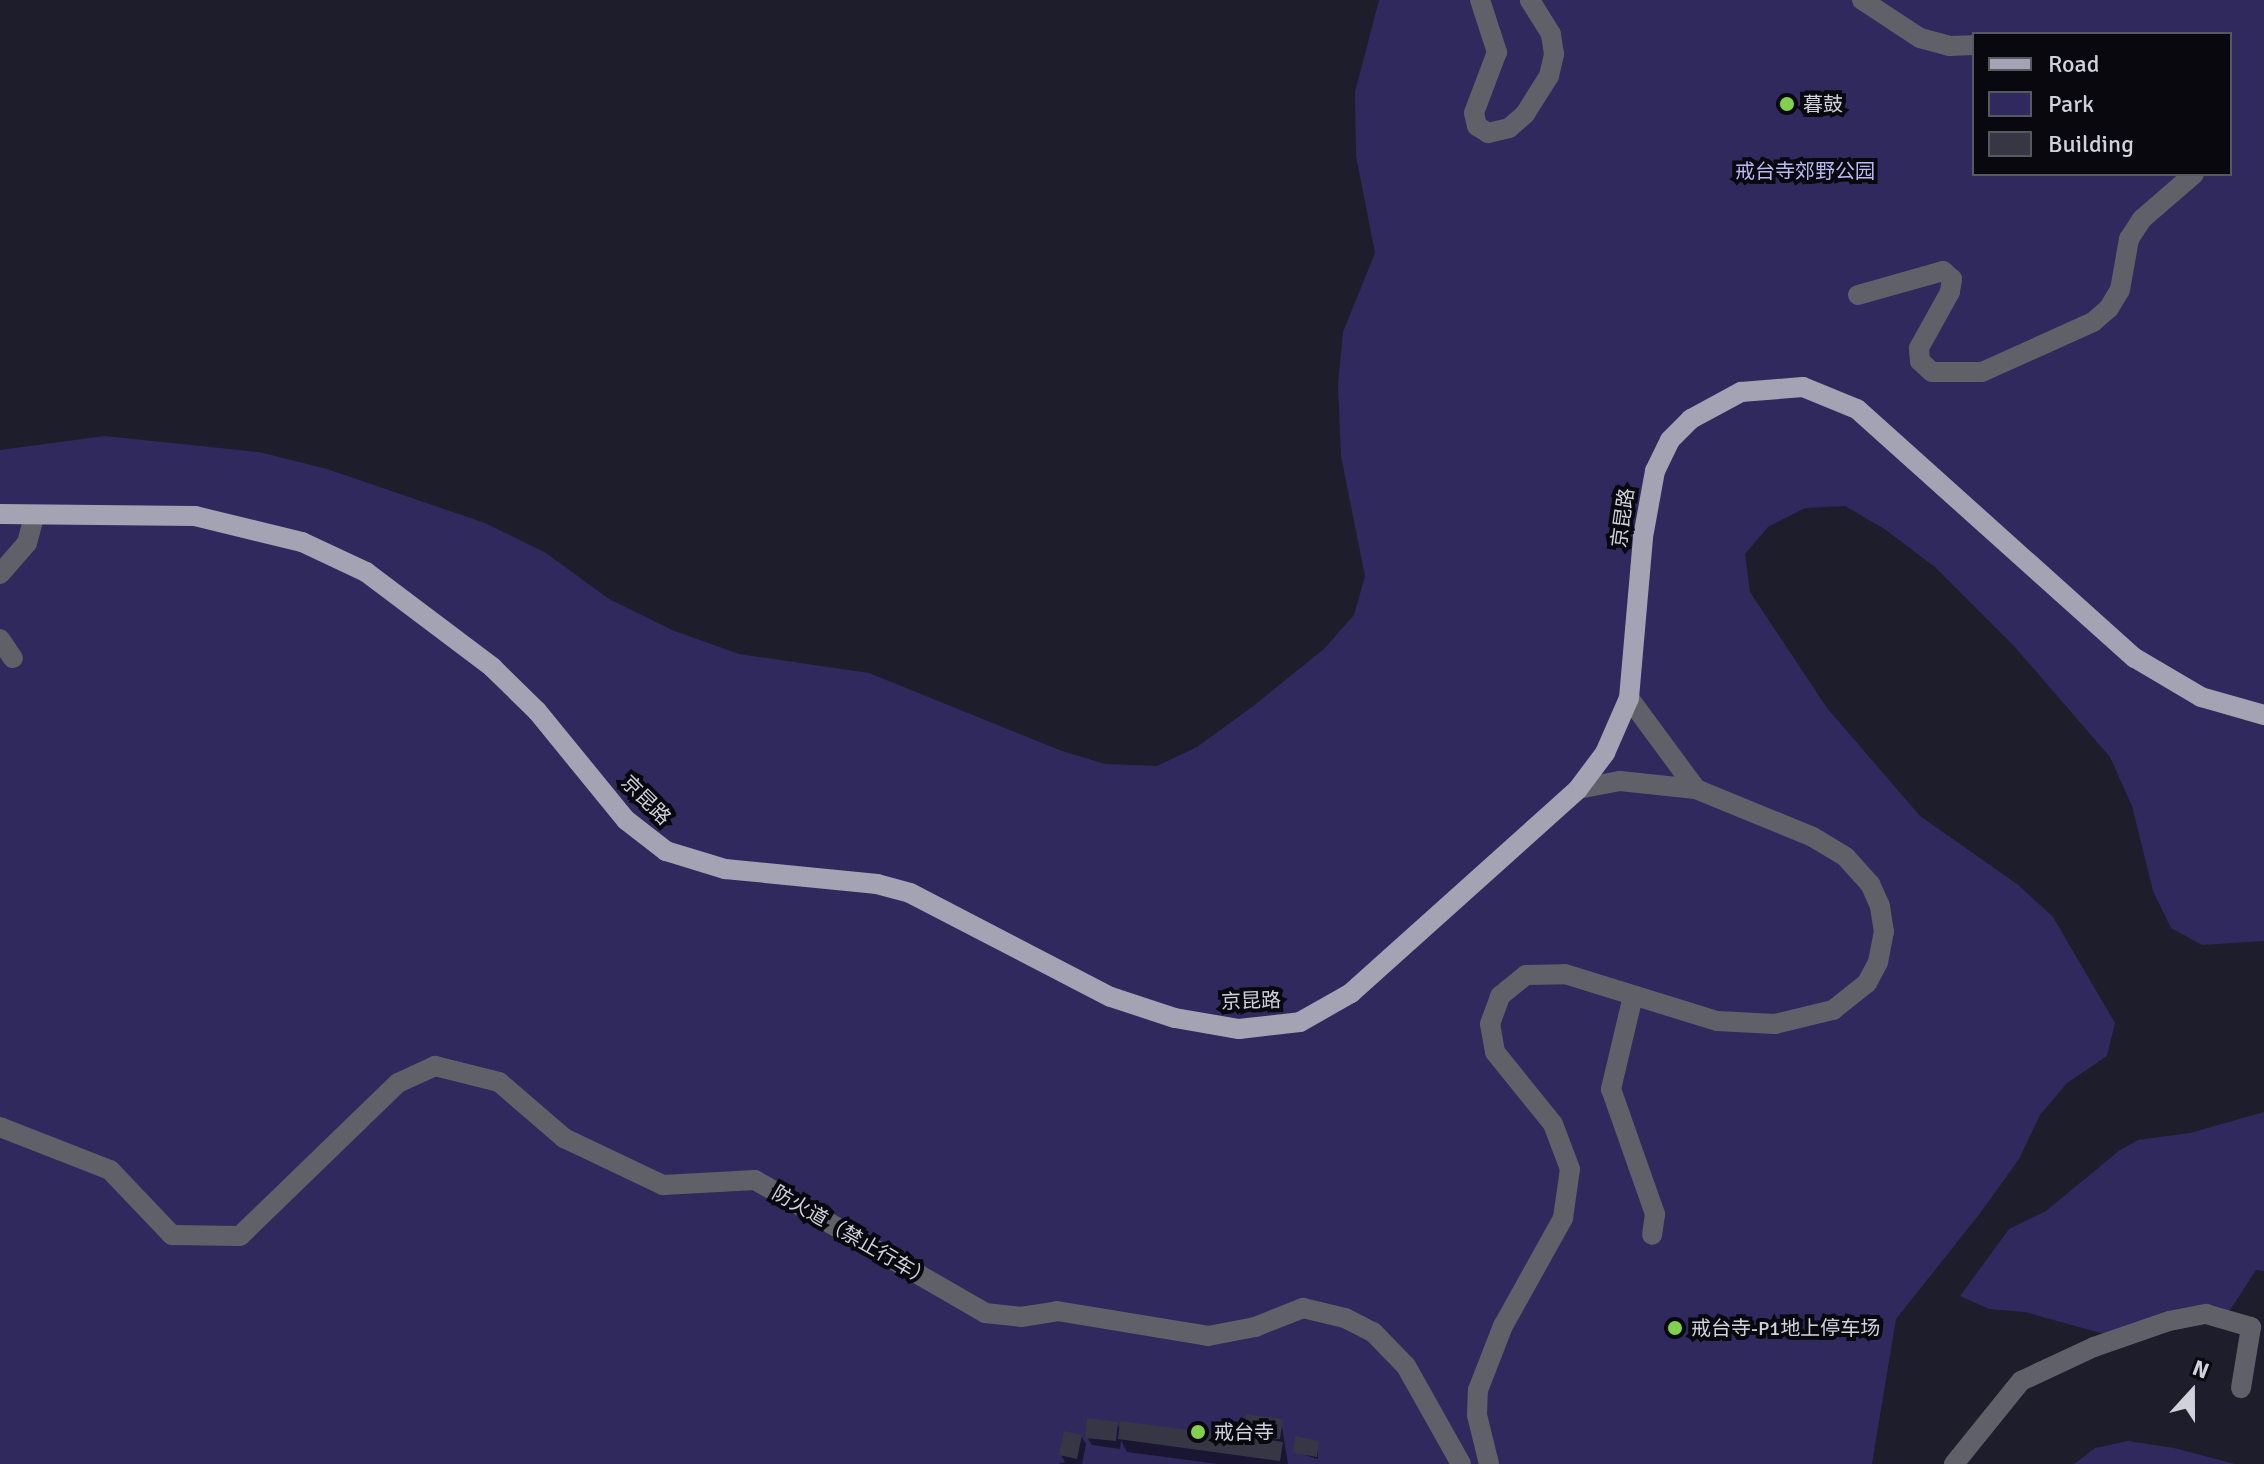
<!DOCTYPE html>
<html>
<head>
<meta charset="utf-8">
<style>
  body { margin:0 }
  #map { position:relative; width:2264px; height:1464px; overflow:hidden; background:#1d1d2b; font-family:Signika,"Noto Sans SC",sans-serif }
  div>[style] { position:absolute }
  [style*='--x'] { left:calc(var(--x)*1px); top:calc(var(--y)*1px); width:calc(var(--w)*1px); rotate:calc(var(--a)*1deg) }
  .green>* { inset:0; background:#2f295e }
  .shadow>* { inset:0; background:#0007 }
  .building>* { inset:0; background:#363645 }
  .minor>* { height:20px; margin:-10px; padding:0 10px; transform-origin:10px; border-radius:10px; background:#606168 }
  .major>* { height:20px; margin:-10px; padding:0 10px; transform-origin:10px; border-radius:10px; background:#a3a3b3 }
  .dots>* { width:22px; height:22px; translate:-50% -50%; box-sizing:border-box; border:4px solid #08080e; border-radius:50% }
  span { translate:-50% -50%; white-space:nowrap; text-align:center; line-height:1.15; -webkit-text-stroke:8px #08080e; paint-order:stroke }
  .poi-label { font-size:20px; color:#d1d1db }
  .left { translate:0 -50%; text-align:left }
  .park-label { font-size:20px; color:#b9b9f5 }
  .street-label { font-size:20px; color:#d1d1db }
  .legend { position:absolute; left:1972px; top:32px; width:260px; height:144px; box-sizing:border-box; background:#08080e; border:2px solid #585860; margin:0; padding:10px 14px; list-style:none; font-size:24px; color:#d1d1db }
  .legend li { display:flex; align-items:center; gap:16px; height:40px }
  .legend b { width:40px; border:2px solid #585860 }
  .north { position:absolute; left:2152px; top:1352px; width:80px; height:80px; -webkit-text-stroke:6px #08080e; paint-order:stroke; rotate:21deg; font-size:22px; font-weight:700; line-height:32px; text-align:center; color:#d1d1db }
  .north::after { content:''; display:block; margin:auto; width:28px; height:36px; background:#d1d1db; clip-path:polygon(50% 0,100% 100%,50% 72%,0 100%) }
</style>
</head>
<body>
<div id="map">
  <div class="green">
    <i style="clip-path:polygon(evenodd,1379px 0,2264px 0,2264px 941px,2202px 945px,2171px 928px,2153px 891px,2132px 806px,2110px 757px,2014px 646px,1936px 568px,1886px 530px,1845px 506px,1805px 508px,1768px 527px,1745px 554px,1750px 592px,1827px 708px,1920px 816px,2017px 884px,2053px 917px,2115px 1023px,2107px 1056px,2067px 1083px,2040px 1115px,2019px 1159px,1981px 1212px,1896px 1319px,1872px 1464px,0 1464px,0 450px,105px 436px,259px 452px,327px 469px,485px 523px,546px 553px,609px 599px,672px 630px,739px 654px,869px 673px,1062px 751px,1105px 764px,1157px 766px,1197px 747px,1252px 707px,1324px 649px,1354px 615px,1365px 576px,1341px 456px,1338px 385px,1343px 332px,1375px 253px,1356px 156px,1355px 92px,1379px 0,1974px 34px,2230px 34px,2230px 174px,1974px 174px,1974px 34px)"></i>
    <i style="clip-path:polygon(2264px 1112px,2264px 1271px,2256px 1270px,2223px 1321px,2115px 1337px,2025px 1312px,1989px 1309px,1960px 1296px,2009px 1229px,2046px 1211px,2120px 1150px,2138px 1140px,2190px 1133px)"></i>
    <i style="clip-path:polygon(2128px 1441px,2174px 1448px,2235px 1464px,2074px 1464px,2095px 1448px)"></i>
  </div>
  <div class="shadow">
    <i style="clip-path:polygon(1841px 95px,1844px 108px,1834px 109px,1832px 106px)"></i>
    <i style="clip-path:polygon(1792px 99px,1794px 113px,1784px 114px,1782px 110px)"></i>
    <i style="clip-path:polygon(1281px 1421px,1288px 1464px,1218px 1464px,1127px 1452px,1121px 1440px,1120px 1449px,1092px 1445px,1087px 1437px,1117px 1424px,1121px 1431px,1249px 1440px,1245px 1434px)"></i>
    <i style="clip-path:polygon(1081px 1436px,1086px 1444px,1082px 1464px,1058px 1464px,1065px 1462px,1061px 1455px)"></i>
    <i style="clip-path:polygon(1318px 1442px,1318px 1459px,1295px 1452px)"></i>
  </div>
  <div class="building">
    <i style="clip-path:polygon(1842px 93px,1843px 105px,1830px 106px,1829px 94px)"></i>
    <i style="clip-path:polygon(1793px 97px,1794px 110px,1780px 111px,1780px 98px)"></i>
    <i style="clip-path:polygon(1246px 1414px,1283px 1419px,1280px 1439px,1243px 1434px)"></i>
    <i style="clip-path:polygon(1087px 1418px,1118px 1422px,1116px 1441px,1085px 1438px)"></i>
    <i style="clip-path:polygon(1120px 1421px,1283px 1442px,1280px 1461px,1118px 1439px)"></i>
    <i style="clip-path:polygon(1064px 1431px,1082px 1435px,1077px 1459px,1059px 1455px)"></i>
    <i style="clip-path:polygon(1295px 1436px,1319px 1441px,1317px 1457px,1293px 1453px)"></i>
  </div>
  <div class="minor">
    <i style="--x:1480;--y:0;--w:55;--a:71.9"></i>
    <i style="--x:1497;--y:52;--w:65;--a:110.7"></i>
    <i style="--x:1474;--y:113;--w:13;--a:77"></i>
    <i style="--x:1477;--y:126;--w:13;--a:32"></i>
    <i style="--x:1488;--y:133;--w:22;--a:-13"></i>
    <i style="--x:1509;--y:128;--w:21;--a:-41"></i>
    <i style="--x:1525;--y:114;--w:45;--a:-57.7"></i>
    <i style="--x:1549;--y:76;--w:23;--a:-77"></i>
    <i style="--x:1554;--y:54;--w:20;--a:-99"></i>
    <i style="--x:1551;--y:34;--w:40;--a:-122"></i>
    <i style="--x:1862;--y:0;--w:69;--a:33.2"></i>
    <i style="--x:1920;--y:38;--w:30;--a:15"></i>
    <i style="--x:1949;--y:46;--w:25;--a:-2"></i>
    <i style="--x:1858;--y:295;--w:88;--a:-15.8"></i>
    <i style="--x:1943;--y:271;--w:12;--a:42"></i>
    <i style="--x:1952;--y:279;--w:13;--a:99"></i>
    <i style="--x:1950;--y:292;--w:64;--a:119"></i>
    <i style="--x:1919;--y:348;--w:13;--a:86"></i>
    <i style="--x:1920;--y:361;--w:16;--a:43"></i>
    <i style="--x:1932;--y:372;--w:50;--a:0"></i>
    <i style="--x:1982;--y:372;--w:122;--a:-24.2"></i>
    <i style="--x:2093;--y:322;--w:21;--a:-41"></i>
    <i style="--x:2109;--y:308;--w:21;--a:-59"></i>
    <i style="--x:2120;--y:290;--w:52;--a:-80"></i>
    <i style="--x:2129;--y:239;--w:24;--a:-57"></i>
    <i style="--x:2142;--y:219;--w:69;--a:-40.9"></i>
    <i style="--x:0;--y:574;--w:41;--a:-48.9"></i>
    <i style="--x:27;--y:543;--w:27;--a:-75"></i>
    <i style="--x:0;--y:639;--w:23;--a:56"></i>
    <i style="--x:1578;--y:789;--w:43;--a:-10.8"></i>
    <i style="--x:1620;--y:781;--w:76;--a:6"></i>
    <i style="--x:1696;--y:789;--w:113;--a:-126.4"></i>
    <i style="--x:1633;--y:996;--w:96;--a:103.3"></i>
    <i style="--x:1611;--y:1089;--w:133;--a:70.6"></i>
    <i style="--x:1655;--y:1214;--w:21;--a:98"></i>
    <i style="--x:0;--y:1127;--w:118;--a:21.4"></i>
    <i style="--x:110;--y:1170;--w:90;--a:46.4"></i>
    <i style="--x:172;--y:1235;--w:68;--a:0.8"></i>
    <i style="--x:240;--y:1236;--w:220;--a:-44.1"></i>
    <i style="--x:398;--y:1083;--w:41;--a:-24.7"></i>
    <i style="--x:435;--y:1066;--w:66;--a:14"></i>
    <i style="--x:499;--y:1082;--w:86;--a:40.7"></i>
    <i style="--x:564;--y:1138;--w:110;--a:25.4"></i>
    <i style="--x:663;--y:1185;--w:92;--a:-3.1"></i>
    <i style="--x:755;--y:1180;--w:266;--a:30"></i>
    <i style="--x:985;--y:1313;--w:36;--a:6"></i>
    <i style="--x:1021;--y:1317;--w:36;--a:-9"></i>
    <i style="--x:1057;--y:1311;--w:153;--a:9.4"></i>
    <i style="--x:1208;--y:1336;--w:48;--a:-10.8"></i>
    <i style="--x:1255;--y:1327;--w:52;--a:-21.6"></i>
    <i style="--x:1303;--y:1308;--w:43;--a:13.4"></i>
    <i style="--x:1345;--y:1318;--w:31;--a:27"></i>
    <i style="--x:1373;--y:1332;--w:47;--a:45.9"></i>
    <i style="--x:1406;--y:1366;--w:112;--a:60.7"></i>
    <i style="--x:1489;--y:1464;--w:50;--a:-103.8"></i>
    <i style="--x:1477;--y:1415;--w:25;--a:-88"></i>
    <i style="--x:1478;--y:1390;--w:69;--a:-68.7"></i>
    <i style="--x:1503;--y:1326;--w:124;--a:-60.9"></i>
    <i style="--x:1563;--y:1218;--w:49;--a:-81.9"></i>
    <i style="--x:1570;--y:1169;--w:48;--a:-110.7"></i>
    <i style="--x:1553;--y:1124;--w:92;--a:-128.9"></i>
    <i style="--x:1495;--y:1052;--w:28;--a:-100"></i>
    <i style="--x:1490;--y:1024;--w:30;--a:-70"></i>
    <i style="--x:1500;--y:996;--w:33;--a:-39"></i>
    <i style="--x:1526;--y:975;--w:39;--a:-1"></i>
    <i style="--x:1565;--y:974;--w:159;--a:17.2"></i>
    <i style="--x:1717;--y:1021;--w:58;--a:3"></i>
    <i style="--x:1775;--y:1024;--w:60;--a:-13.6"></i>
    <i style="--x:1833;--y:1010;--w:43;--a:-38.5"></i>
    <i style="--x:1867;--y:983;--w:24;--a:-62"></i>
    <i style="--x:1878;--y:962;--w:31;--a:-79"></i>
    <i style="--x:1884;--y:932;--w:26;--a:-99"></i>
    <i style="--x:1880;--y:906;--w:24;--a:-114"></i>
    <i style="--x:1870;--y:884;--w:36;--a:-132"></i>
    <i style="--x:1846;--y:857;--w:39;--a:-149"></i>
    <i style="--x:1813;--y:837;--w:126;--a:-157.7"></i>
    <i style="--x:1954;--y:1464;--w:107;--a:-51.1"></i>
    <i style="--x:2021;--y:1381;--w:81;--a:-25"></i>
    <i style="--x:2094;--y:1347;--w:79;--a:-19.1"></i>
    <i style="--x:2169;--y:1321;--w:38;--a:-11"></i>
    <i style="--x:2206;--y:1314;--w:47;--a:16.1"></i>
    <i style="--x:2251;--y:1327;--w:62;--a:99.3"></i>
  </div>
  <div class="major">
    <i style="--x:0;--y:514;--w:195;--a:0.6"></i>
    <i style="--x:195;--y:516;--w:110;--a:13.7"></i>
    <i style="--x:302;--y:542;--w:71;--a:25.1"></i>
    <i style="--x:366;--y:572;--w:158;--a:37"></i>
    <i style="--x:492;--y:667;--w:63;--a:44.4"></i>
    <i style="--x:537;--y:711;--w:141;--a:50.8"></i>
    <i style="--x:626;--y:820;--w:51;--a:37.8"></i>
    <i style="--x:666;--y:851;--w:62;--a:17"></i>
    <i style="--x:725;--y:869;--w:153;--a:5.6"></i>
    <i style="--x:877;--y:884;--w:34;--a:15"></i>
    <i style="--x:910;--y:893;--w:226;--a:27.4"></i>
    <i style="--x:1111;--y:997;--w:67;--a:18.2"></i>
    <i style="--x:1175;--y:1018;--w:65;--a:9.8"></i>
    <i style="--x:1239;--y:1029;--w:61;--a:-6.5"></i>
    <i style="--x:1300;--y:1022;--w:59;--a:-29.6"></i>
    <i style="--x:1351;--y:993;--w:305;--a:-41.9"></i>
    <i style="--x:1578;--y:789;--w:45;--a:-53.1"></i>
    <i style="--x:1605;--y:753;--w:60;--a:-66.4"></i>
    <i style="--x:1629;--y:698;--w:162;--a:-85"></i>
    <i style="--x:1643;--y:537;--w:67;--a:-79.7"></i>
    <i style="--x:1655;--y:471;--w:34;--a:-64"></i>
    <i style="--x:1670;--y:440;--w:30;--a:-45"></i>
    <i style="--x:1691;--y:419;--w:57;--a:-28.4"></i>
    <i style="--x:1741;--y:392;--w:62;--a:-4.6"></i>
    <i style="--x:1803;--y:387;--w:58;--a:22.2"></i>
    <i style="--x:1857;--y:409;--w:373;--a:41.9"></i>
    <i style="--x:2135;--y:658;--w:77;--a:30.6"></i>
    <i style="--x:2201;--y:697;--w:66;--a:15.9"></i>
  </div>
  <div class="dots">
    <i style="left:1787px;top:104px;background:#83d04e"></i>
    <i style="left:1675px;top:1328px;background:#83d04e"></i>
    <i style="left:1198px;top:1432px;background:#83d04e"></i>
  </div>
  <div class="poi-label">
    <span class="left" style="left:1803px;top:104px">暮鼓</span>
    <span class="left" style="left:1691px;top:1328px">戒台寺-P1地上停车场</span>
    <span class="left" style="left:1214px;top:1432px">戒台寺</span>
  </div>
  <div class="park-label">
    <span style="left:1805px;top:171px">戒台寺郊野公园</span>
  </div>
  <div class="street-label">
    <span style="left:1623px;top:518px;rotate:-82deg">京昆路</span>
    <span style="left:646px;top:800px;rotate:45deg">京昆路</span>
    <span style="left:1251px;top:1001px;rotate:-2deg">京昆路</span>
    <span style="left:852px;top:1236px;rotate:30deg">防火道（禁止行车）</span>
  </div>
  <ul class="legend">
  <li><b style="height:10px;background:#a3a3b3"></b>Road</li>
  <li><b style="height:22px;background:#2f295e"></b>Park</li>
  <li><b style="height:22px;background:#363645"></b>Building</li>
  </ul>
  <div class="north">N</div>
</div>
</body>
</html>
